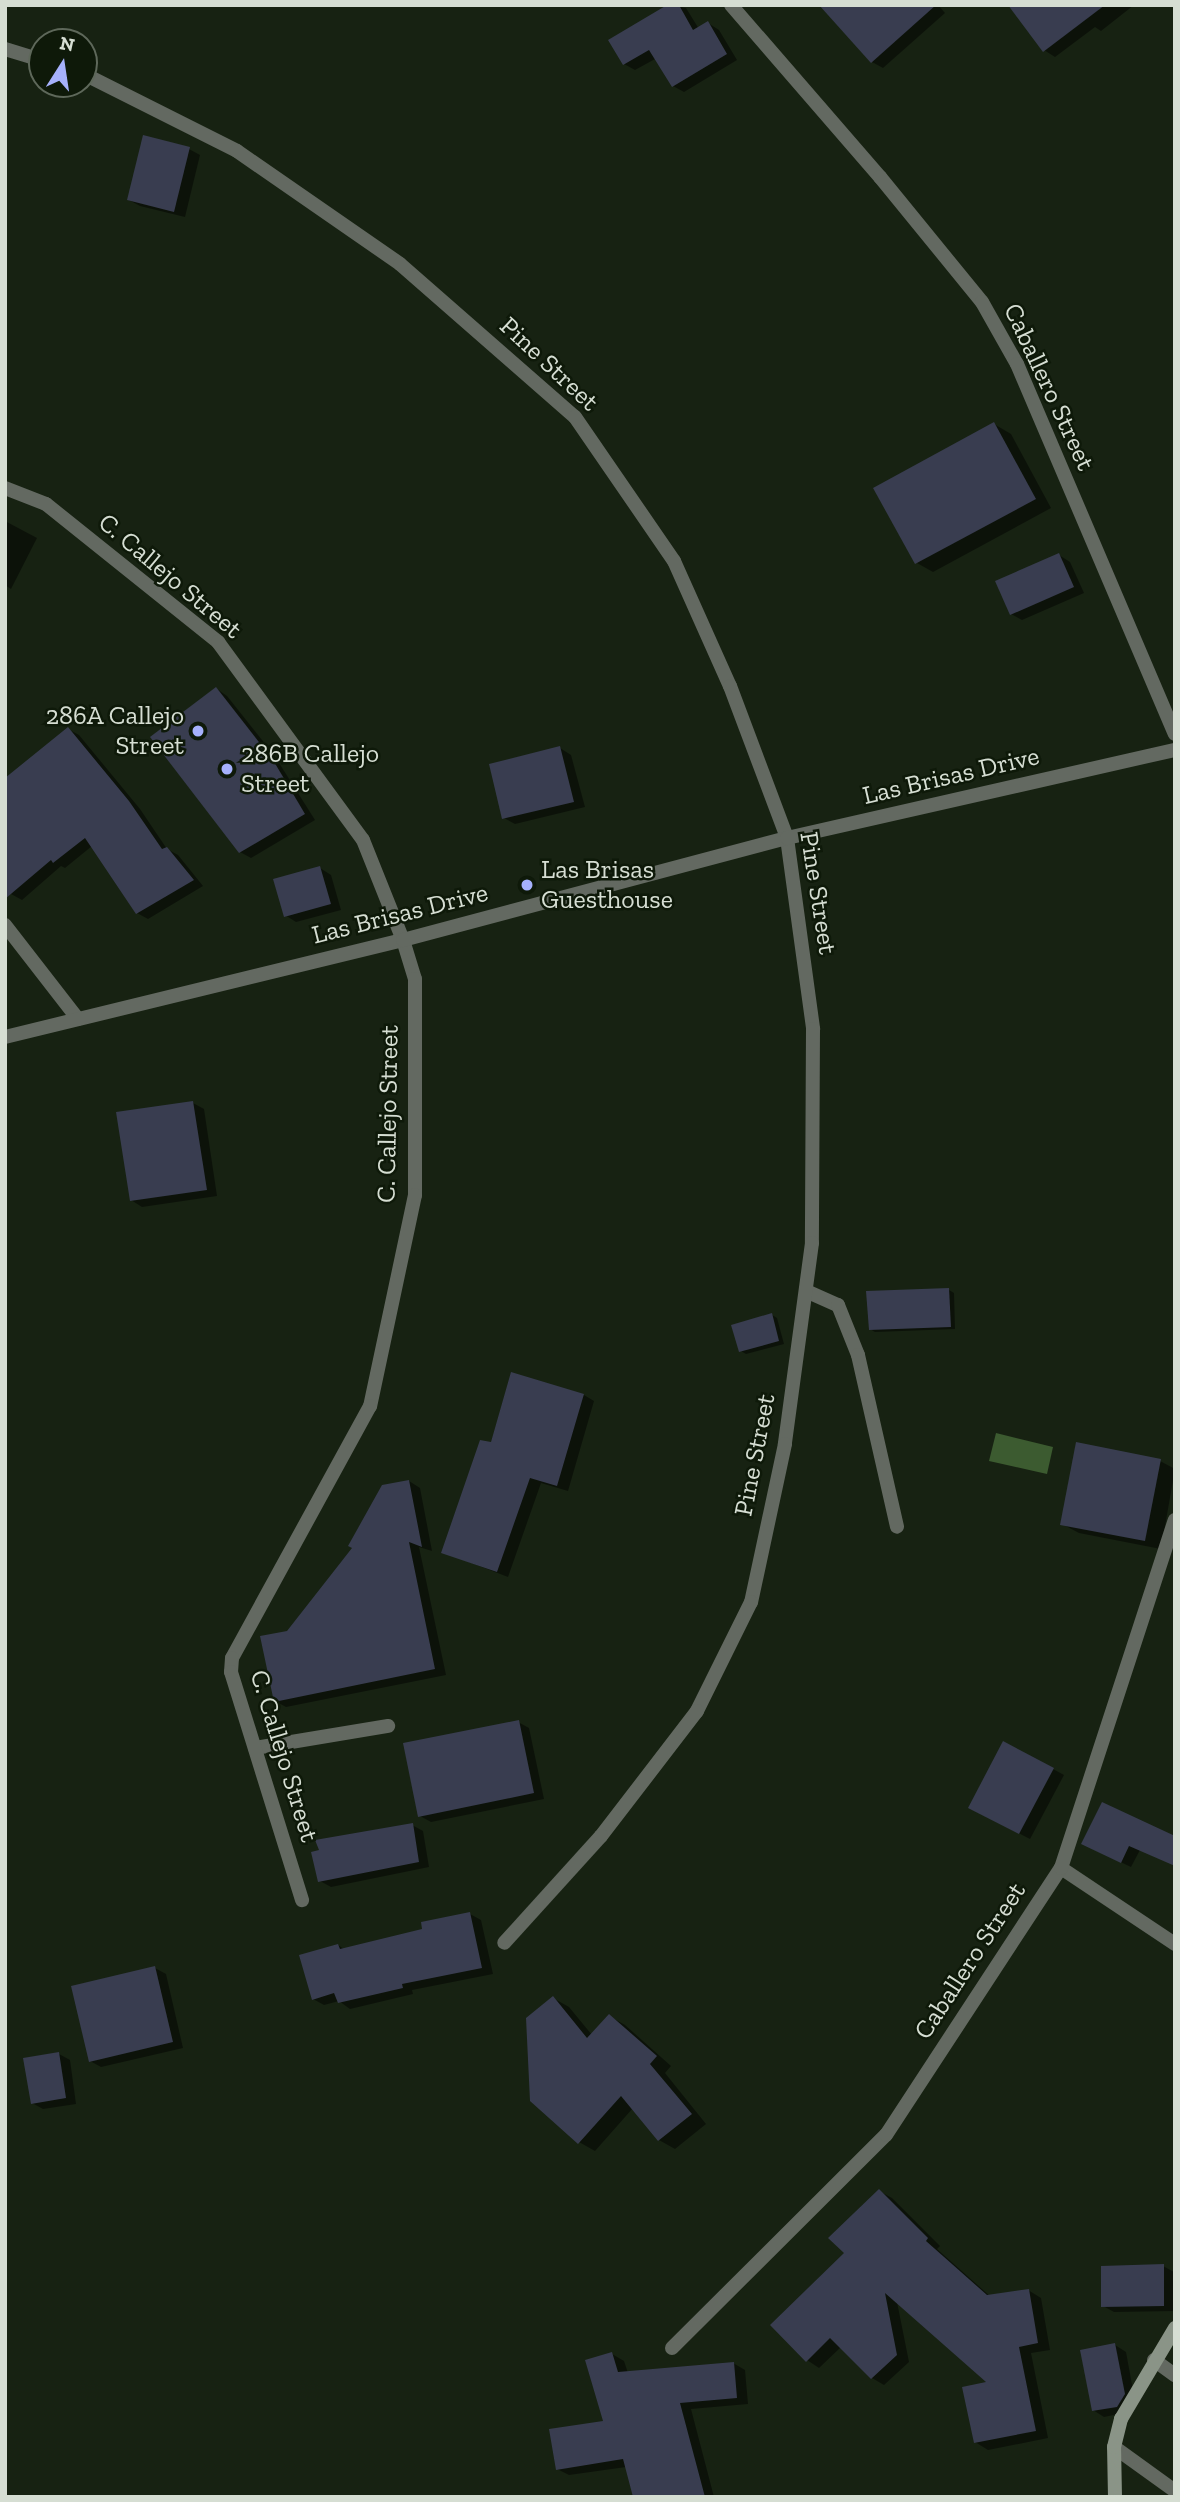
<!DOCTYPE html>
<html>
<head>
<meta charset="utf-8">
<style>
  body { margin:0 }
  #map { position:relative; width:1180px; height:2502px; overflow:hidden; background:#172212; font-family:"Zilla Slab",serif }
  div>[style] { position:absolute }
  [style*='--x'] { left:calc(var(--x)*1px); top:calc(var(--y)*1px); width:calc(var(--w)*1px); rotate:calc(var(--a)*1deg) }
  .water>* { inset:0; background:#3c5b30 }
  .shadow>* { inset:0; background:#0007 }
  .building>* { inset:0; background:#393d50 }
  .lane>* { height:14px; margin:-7px; padding:0 7px; transform-origin:7px; border-radius:7px; background:#636961 }
  .street>* { height:14px; margin:-7px; padding:0 7px; transform-origin:7px; border-radius:7px; background:#636961 }
  .secondary>* { height:14px; margin:-7px; padding:0 7px; transform-origin:7px; border-radius:7px; background:#8a9487 }
  .dots>* { width:19px; height:19px; translate:-50% -50%; box-sizing:border-box; border:4px solid #0e1909; border-radius:50% }
  span { translate:-50% -50%; white-space:nowrap; text-align:center; line-height:1.15; -webkit-text-stroke:5px #0e1909; paint-order:stroke }
  .street-label { font-size:26px; color:#d6ded3 }
  .poi-label { font-size:26px; color:#d6ded3 }
  .right { translate:-100% -50%; text-align:right }
  .left { translate:0 -50%; text-align:left }
  .frame { position:absolute; inset:0; border:7px solid #d6ded3; pointer-events:none }
  .north { position:absolute; left:28px; top:28px; width:70px; height:70px; box-sizing:border-box; background:#0e1909; border:2px solid #5e685a; border-radius:50%; rotate:12deg; font-size:19px; font-weight:700; line-height:28px; text-align:center; color:#d6ded3 }
  .north::after { content:''; display:block; margin:auto; width:24px; height:32px; background:#a6b1fc; clip-path:polygon(50% 0,100% 100%,50% 72%,0 100%) }
</style>
</head>
<body>
<div id="map">
  <div class="water">
    <i style="clip-path:polygon(996px 1433px,1053px 1447px,1047px 1474px,989px 1461px)"></i>
  </div>
  <div class="shadow">
    <i style="clip-path:polygon(670px 5px,686px 8px,699px 29px,708px 23px,719px 30px,737px 60px,684px 92px,673px 86px,655px 59px,635px 70px,624px 64px)"></i>
    <i style="clip-path:polygon(827px 5px,938px 5px,945px 13px,883px 68px,872px 62px)"></i>
    <i style="clip-path:polygon(1010px 5px,1134px 5px,1101px 31px,1095px 27px,1055px 57px,1044px 50px)"></i>
    <i style="clip-path:polygon(189px 149px,200px 155px,185px 217px,140px 206px,129px 200px)"></i>
    <i style="clip-path:polygon(994px 424px,1011px 434px,1051px 508px,933px 572px,917px 563px)"></i>
    <i style="clip-path:polygon(5px 521px,37px 538px,11px 589px,5px 585px)"></i>
    <i style="clip-path:polygon(1059px 555px,1070px 562px,1084px 593px,1022px 620px,1011px 614px)"></i>
    <i style="clip-path:polygon(217px 689px,227px 696px,274px 755px,315px 820px,251px 858px,240px 852px)"></i>
    <i style="clip-path:polygon(68px 729px,79px 735px,140px 809px,167px 849px,178px 855px,203px 886px,148px 919px,137px 913px,92px 846px,65px 868px,61px 866px,22px 900px,11px 894px)"></i>
    <i style="clip-path:polygon(560px 748px,571px 755px,585px 807px,515px 824px,504px 818px)"></i>
    <i style="clip-path:polygon(320px 868px,331px 875px,341px 910px,296px 922px,285px 915px)"></i>
    <i style="clip-path:polygon(193px 1103px,204px 1109px,217px 1196px,142px 1207px,131px 1200px)"></i>
    <i style="clip-path:polygon(949px 1290px,954px 1293px,955px 1329px,875px 1332px,870px 1329px)"></i>
    <i style="clip-path:polygon(772px 1315px,777px 1318px,784px 1344px,746px 1354px,741px 1351px)"></i>
    <i style="clip-path:polygon(584px 1395px,594px 1401px,568px 1491px,541px 1483px,508px 1577px,443px 1552px,492px 1444px)"></i>
    <i style="clip-path:polygon(1160px 1461px,1175px 1469px,1161px 1549px,1079px 1533px,1062px 1524px)"></i>
    <i style="clip-path:polygon(409px 1481px,420px 1488px,432px 1551px,419px 1547px,446px 1675px,286px 1707px,275px 1701px,288px 1632px)"></i>
    <i style="clip-path:polygon(518px 1722px,529px 1728px,544px 1799px,431px 1822px,420px 1816px)"></i>
    <i style="clip-path:polygon(1053px 1769px,1064px 1775px,1030px 1839px,981px 1814px)"></i>
    <i style="clip-path:polygon(1103px 1805px,1140px 1850px,1131px 1867px,1093px 1849px)"></i>
    <i style="clip-path:polygon(412px 1825px,423px 1831px,429px 1867px,331px 1887px,320px 1881px)"></i>
    <i style="clip-path:polygon(470px 1914px,481px 1920px,493px 1974px,412px 1990px,413px 1994px,350px 2009px,339px 2001px,324px 2005px,313px 1999px,338px 1945px,345px 1950px,424px 1930px)"></i>
    <i style="clip-path:polygon(155px 1968px,166px 1974px,183px 2048px,101px 2067px,90px 2061px)"></i>
    <i style="clip-path:polygon(553px 1998px,569px 2007px,592px 2035px,609px 2016px,625px 2025px,671px 2066px,665px 2073px,706px 2124px,675px 2149px,659px 2140px,633px 2108px,595px 2151px,579px 2142px)"></i>
    <i style="clip-path:polygon(59px 2054px,70px 2060px,76px 2104px,43px 2109px,32px 2103px)"></i>
    <i style="clip-path:polygon(879px 2191px,892px 2198px,940px 2246px,937px 2249px,991px 2297px,1028px 2290px,1041px 2298px,1050px 2350px,1031px 2353px,1048px 2438px,988px 2450px,975px 2442px,989px 2383px,897px 2302px,909px 2362px,884px 2385px,872px 2378px,841px 2347px,819px 2368px,807px 2360px,846px 2253px)"></i>
    <i style="clip-path:polygon(1163px 2266px,1174px 2272px,1175px 2311px,1114px 2312px,1103px 2306px)"></i>
    <i style="clip-path:polygon(1115px 2345px,1126px 2352px,1135px 2401px,1128px 2412px,1104px 2417px,1093px 2410px)"></i>
    <i style="clip-path:polygon(612px 2354px,624px 2361px,628px 2373px,733px 2363px,745px 2370px,748px 2404px,691px 2409px,714px 2497px,634px 2497px,626px 2467px,569px 2475px,557px 2469px,605px 2423px)"></i>
  </div>
  <div class="building">
    <i style="clip-path:polygon(667px 5px,679px 5px,693px 30px,708px 21px,727px 54px,672px 87px,649px 50px,623px 65px,608px 40px)"></i>
    <i style="clip-path:polygon(819px 5px,936px 5px,871px 63px)"></i>
    <i style="clip-path:polygon(1008px 5px,1105px 5px,1043px 52px)"></i>
    <i style="clip-path:polygon(143px 135px,190px 147px,174px 212px,127px 200px)"></i>
    <i style="clip-path:polygon(994px 422px,1036px 499px,915px 564px,873px 488px)"></i>
    <i style="clip-path:polygon(1059px 553px,1074px 587px,1010px 615px,995px 581px)"></i>
    <i style="clip-path:polygon(216px 687px,273px 760px,305px 814px,239px 853px,150px 737px)"></i>
    <i style="clip-path:polygon(68px 727px,129px 801px,162px 849px,167px 847px,194px 880px,136px 914px,85px 838px,53px 863px,51px 860px,5px 899px,5px 778px)"></i>
    <i style="clip-path:polygon(560px 746px,574px 802px,502px 819px,489px 764px)"></i>
    <i style="clip-path:polygon(320px 866px,331px 904px,284px 917px,273px 879px)"></i>
    <i style="clip-path:polygon(193px 1101px,207px 1190px,130px 1201px,116px 1112px)"></i>
    <i style="clip-path:polygon(949px 1288px,951px 1327px,869px 1330px,866px 1291px)"></i>
    <i style="clip-path:polygon(772px 1313px,779px 1341px,739px 1352px,731px 1325px)"></i>
    <i style="clip-path:polygon(511px 1372px,584px 1394px,557px 1486px,530px 1478px,497px 1572px,441px 1553px,480px 1440px,491px 1442px)"></i>
    <i style="clip-path:polygon(1076px 1442px,1161px 1459px,1145px 1541px,1060px 1525px)"></i>
    <i style="clip-path:polygon(409px 1480px,422px 1547px,409px 1542px,435px 1669px,274px 1702px,260px 1636px,287px 1631px,352px 1548px,348px 1546px,382px 1485px)"></i>
    <i style="clip-path:polygon(519px 1720px,534px 1793px,418px 1817px,403px 1743px)"></i>
    <i style="clip-path:polygon(1003px 1741px,1054px 1768px,1019px 1834px,968px 1808px)"></i>
    <i style="clip-path:polygon(1102px 1802px,1175px 1836px,1175px 1866px,1129px 1846px,1121px 1863px,1081px 1844px)"></i>
    <i style="clip-path:polygon(413px 1823px,419px 1862px,318px 1882px,311px 1852px,319px 1850px,315px 1840px)"></i>
    <i style="clip-path:polygon(470px 1912px,482px 1968px,402px 1984px,403px 1988px,338px 2003px,334px 1993px,312px 2000px,299px 1955px,338px 1944px,340px 1949px,422px 1929px,421px 1922px)"></i>
    <i style="clip-path:polygon(155px 1966px,173px 2042px,89px 2062px,71px 1986px)"></i>
    <i style="clip-path:polygon(553px 1996px,587px 2038px,609px 2014px,657px 2056px,650px 2064px,692px 2114px,658px 2141px,621px 2096px,578px 2144px,530px 2101px,526px 2018px)"></i>
    <i style="clip-path:polygon(59px 2052px,66px 2098px,31px 2104px,23px 2058px)"></i>
    <i style="clip-path:polygon(879px 2189px,928px 2238px,926px 2241px,987px 2295px,1029px 2289px,1038px 2343px,1019px 2347px,1036px 2431px,974px 2443px,962px 2387px,986px 2382px,885px 2293px,897px 2355px,871px 2379px,830px 2338px,806px 2362px,770px 2325px,844px 2253px,828px 2238px)"></i>
    <i style="clip-path:polygon(1164px 2264px,1164px 2306px,1101px 2307px,1101px 2266px)"></i>
    <i style="clip-path:polygon(1115px 2343px,1125px 2394px,1117px 2407px,1092px 2411px,1080px 2350px)"></i>
    <i style="clip-path:polygon(612px 2352px,618px 2372px,734px 2362px,737px 2398px,680px 2403px,705px 2497px,633px 2497px,623px 2459px,556px 2470px,549px 2429px,603px 2421px,585px 2360px)"></i>
  </div>
  <div class="lane">
    <i style="--x:5;--y:925;--w:119;--a:52.2"></i>
    <i style="--x:806;--y:1291;--w:35;--a:24"></i>
    <i style="--x:838;--y:1305;--w:54;--a:68.2"></i>
    <i style="--x:858;--y:1355;--w:176;--a:77.2"></i>
    <i style="--x:255;--y:1748;--w:135;--a:-9.4"></i>
    <i style="--x:1154;--y:2360;--w:26;--a:36"></i>
    <i style="--x:1114;--y:2447;--w:75;--a:35.8"></i>
  </div>
  <div class="street">
    <i style="--x:731;--y:5;--w:228;--a:49.1"></i>
    <i style="--x:880;--y:177;--w:161;--a:50.8"></i>
    <i style="--x:982;--y:302;--w:71;--a:60.6"></i>
    <i style="--x:1017;--y:364;--w:402;--a:66.9"></i>
    <i style="--x:5;--y:49;--w:39;--a:17"></i>
    <i style="--x:84;--y:74;--w:171;--a:26.7"></i>
    <i style="--x:237;--y:151;--w:198;--a:34.7"></i>
    <i style="--x:400;--y:264;--w:232;--a:41.2"></i>
    <i style="--x:575;--y:417;--w:175;--a:55.5"></i>
    <i style="--x:674;--y:561;--w:137;--a:65.9"></i>
    <i style="--x:730;--y:686;--w:162;--a:69.4"></i>
    <i style="--x:787;--y:838;--w:193;--a:82.2"></i>
    <i style="--x:813;--y:1029;--w:214;--a:90.3"></i>
    <i style="--x:812;--y:1243;--w:203;--a:97.7"></i>
    <i style="--x:785;--y:1444;--w:162;--a:102.1"></i>
    <i style="--x:751;--y:1602;--w:122;--a:116.4"></i>
    <i style="--x:697;--y:1711;--w:158;--a:127.5"></i>
    <i style="--x:601;--y:1836;--w:144;--a:132.2"></i>
    <i style="--x:5;--y:488;--w:44;--a:21.3"></i>
    <i style="--x:46;--y:504;--w:221;--a:38.7"></i>
    <i style="--x:218;--y:642;--w:245;--a:53.8"></i>
    <i style="--x:363;--y:840;--w:108;--a:68.2"></i>
    <i style="--x:403;--y:940;--w:41;--a:72.9"></i>
    <i style="--x:415;--y:979;--w:216;--a:90"></i>
    <i style="--x:415;--y:1195;--w:216;--a:102"></i>
    <i style="--x:370;--y:1406;--w:287;--a:118.7"></i>
    <i style="--x:232;--y:1658;--w:14;--a:94"></i>
    <i style="--x:231;--y:1672;--w:239;--a:72.7"></i>
    <i style="--x:5;--y:1037;--w:410;--a:-13.7"></i>
    <i style="--x:403;--y:940;--w:397;--a:-14.9"></i>
    <i style="--x:787;--y:838;--w:398;--a:-12.8"></i>
    <i style="--x:1061;--y:1868;--w:137;--a:33.7"></i>
    <i style="--x:672;--y:2348;--w:302;--a:-44.9"></i>
    <i style="--x:886;--y:2135;--w:319;--a:-56.8"></i>
    <i style="--x:1061;--y:1868;--w:366;--a:-71.9"></i>
  </div>
  <div class="secondary">
    <i style="--x:1115;--y:2497;--w:50;--a:-91.1"></i>
    <i style="--x:1114;--y:2447;--w:29;--a:-76"></i>
    <i style="--x:1121;--y:2419;--w:106;--a:-59.3"></i>
  </div>
  <div class="dots">
    <i style="left:198px;top:731px;background:#a6b1fc"></i>
    <i style="left:227px;top:769px;background:#a6b1fc"></i>
    <i style="left:527px;top:885px;background:#a6b1fc"></i>
  </div>
  <div class="street-label">
    <span style="left:549px;top:364px;rotate:43deg">Pine Street</span>
    <span style="left:1049px;top:387px;rotate:65deg">Caballero Street</span>
    <span style="left:170px;top:576px;rotate:40deg">C. Callejo Street</span>
    <span style="left:951px;top:776px;rotate:-13deg">Las Brisas Drive</span>
    <span style="left:818px;top:893px;rotate:81deg">Pine Street</span>
    <span style="left:400px;top:914px;rotate:-14deg">Las Brisas Drive</span>
    <span style="left:388px;top:1114px;rotate:-89deg">C. Callejo Street</span>
    <span style="left:755px;top:1455px;rotate:-79deg">Pine Street</span>
    <span style="left:284px;top:1756px;rotate:73deg">C. Callejo Street</span>
    <span style="left:970px;top:1961px;rotate:-57deg">Caballero Street</span>
  </div>
  <div class="poi-label">
    <span class="right" style="left:184px;top:731px">286A Callejo<br>Street</span>
    <span class="left" style="left:241px;top:769px">286B Callejo<br>Street</span>
    <span class="left" style="left:541px;top:885px">Las Brisas<br>Guesthouse</span>
  </div>
  <div class="frame"></div>
  <div class="north">N</div>
</div>
</body>
</html>
